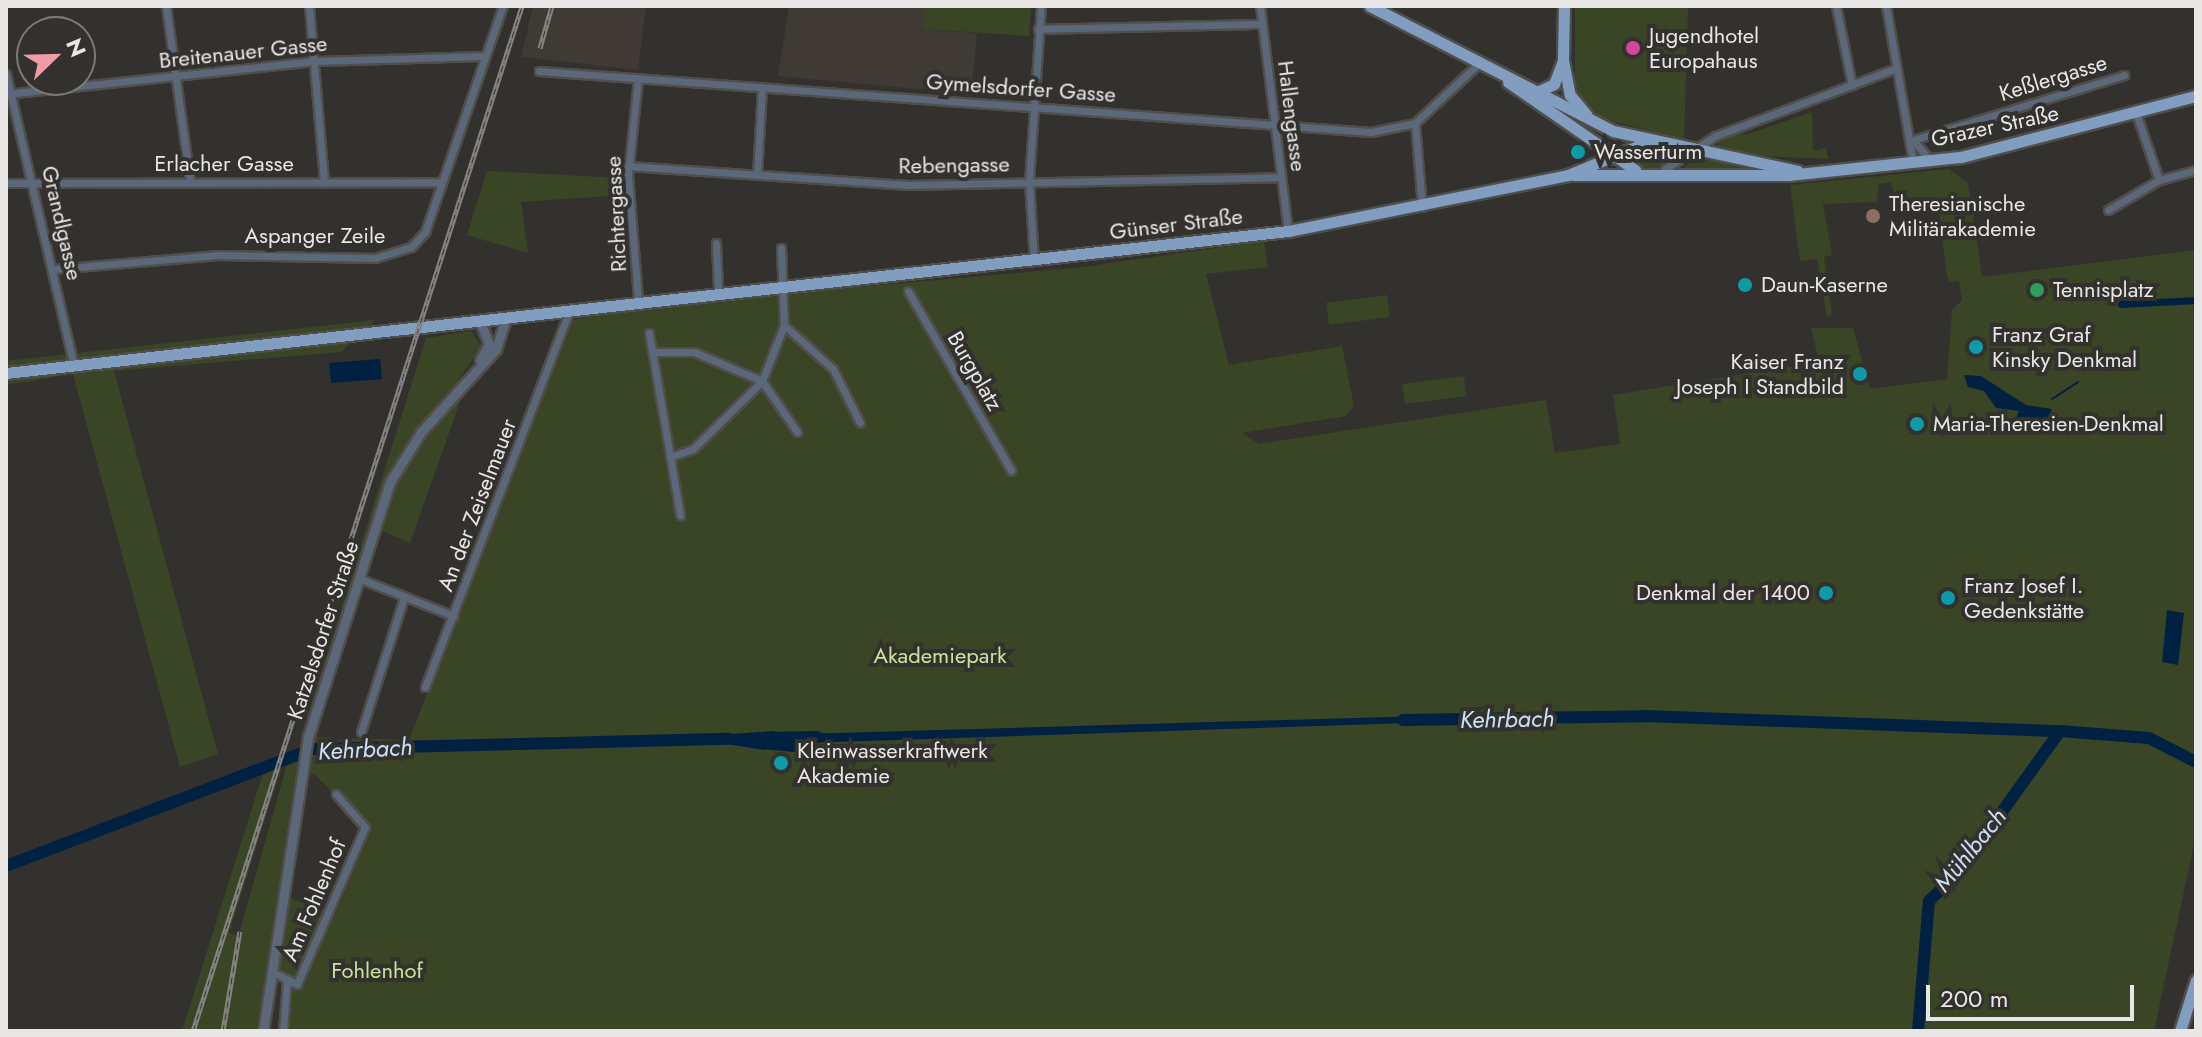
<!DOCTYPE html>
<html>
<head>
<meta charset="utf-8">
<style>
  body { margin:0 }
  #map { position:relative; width:2202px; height:1037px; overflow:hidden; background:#33312e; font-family:Jost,sans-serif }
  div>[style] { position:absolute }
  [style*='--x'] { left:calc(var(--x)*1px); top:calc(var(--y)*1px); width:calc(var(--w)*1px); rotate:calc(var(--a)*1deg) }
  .built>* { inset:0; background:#3f3a33 }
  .green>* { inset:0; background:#3a4525 }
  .water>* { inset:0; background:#002141 }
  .stream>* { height:2px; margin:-1px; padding:0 1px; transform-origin:1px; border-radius:1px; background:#002141 }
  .canal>* { height:7px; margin:-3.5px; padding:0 3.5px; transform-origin:3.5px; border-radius:3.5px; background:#002141 }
  .river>* { height:12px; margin:-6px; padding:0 6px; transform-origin:6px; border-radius:6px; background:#002141 }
  .roads { filter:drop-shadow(2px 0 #504e4b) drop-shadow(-2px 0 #504e4b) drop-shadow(0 2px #504e4b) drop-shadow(0 -2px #504e4b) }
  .minor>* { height:7px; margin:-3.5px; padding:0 3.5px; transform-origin:3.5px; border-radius:3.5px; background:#5a6879 }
  .tertiary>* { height:9px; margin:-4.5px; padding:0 4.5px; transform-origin:4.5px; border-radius:4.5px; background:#5a6879 }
  .primary>* { height:11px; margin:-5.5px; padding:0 5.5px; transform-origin:5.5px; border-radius:5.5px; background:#819ec1 }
  .rail>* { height:5px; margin-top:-2.5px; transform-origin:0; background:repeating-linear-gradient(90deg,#33312e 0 6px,#868482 0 12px); box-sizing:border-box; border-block:2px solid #868482 }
  .dots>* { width:22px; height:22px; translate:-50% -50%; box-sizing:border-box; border:4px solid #33312e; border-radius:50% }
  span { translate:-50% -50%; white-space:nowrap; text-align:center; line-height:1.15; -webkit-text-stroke:8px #33312e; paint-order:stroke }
  .poi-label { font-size:22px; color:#e9e7e6 }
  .left { translate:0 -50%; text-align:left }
  .right { translate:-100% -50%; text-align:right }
  .street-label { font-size:22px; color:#e9e7e6 }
  .park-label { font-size:22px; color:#c9e499 }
  .water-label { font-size:24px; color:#cbe1f9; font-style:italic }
  .frame { position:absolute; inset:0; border:8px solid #e9e7e6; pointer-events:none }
  .north { position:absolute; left:16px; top:16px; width:80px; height:80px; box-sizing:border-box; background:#33312e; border:2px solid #7c7a78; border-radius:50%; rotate:67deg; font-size:22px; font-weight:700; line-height:32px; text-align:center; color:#e9e7e6 }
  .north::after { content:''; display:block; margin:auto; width:28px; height:36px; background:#f39aa7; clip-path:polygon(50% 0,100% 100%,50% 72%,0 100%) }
  .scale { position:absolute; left:1926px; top:985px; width:208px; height:36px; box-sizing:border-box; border:4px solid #e9e7e6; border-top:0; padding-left:10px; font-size:24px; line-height:28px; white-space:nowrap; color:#e9e7e6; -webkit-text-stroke:6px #33312e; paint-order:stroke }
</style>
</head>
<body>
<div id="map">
  <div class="built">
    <i style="clip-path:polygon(533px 6px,646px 6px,638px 70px,521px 57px)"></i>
    <i style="clip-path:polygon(789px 6px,924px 6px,923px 29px,977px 33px,971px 94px,778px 76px)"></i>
  </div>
  <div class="green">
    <i style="clip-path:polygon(924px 6px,1031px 6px,1029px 36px,923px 29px)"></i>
    <i style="clip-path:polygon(1575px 6px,1688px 6px,1684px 140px,1601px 118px,1575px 95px)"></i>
    <i style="clip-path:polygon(1812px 112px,1813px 151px,1826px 148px,1828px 159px,1722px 154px,1715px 136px,1736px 128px,1745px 135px)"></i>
    <i style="clip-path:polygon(1645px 143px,1663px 147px,1665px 169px,1639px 172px,1613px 155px)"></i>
    <i style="clip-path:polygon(1695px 158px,1758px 168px,1777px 170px,1682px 169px)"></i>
    <i style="clip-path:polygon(evenodd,1949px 169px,1968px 183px,1982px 277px,2196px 250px,2196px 835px,2154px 1031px,287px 1031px,287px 981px,273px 972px,263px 1031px,182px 1031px,262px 776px,283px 762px,229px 933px,238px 937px,288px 761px,310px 753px,301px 735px,426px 338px,471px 331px,482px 347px,386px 481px,470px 374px,410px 543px,376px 528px,309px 737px,409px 740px,573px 320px,645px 305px,1075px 268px,1264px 241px,1268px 267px,1206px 274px,1229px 365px,1342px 346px,1354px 406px,1346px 416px,1242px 433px,1259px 444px,1546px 400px,1555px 453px,1620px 444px,1613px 395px,1819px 362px,1811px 328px,1853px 328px,1870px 389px,1947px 379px,1952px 310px,1962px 300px,1959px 281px,1949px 282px,1946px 270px,1938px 203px,1900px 211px,1891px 182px,1879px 184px,1877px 202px,1823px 204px,1832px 255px,1824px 257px,1832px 315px,1827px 318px,1817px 259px,1800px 261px,1790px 185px,1949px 169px,303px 773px,315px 775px,371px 829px,335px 915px,284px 896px,303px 773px)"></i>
    <i style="clip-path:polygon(487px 171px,621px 178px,623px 195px,521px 202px,528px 253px,467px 235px)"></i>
    <i style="clip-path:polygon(1387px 295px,1390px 317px,1329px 325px,1326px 303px)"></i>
    <i style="clip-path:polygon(375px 320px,341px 352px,114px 371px,218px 754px,180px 767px,73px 374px,6px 385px,6px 361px)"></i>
    <i style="clip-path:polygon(1464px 376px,1466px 396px,1405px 404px,1402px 384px)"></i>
  </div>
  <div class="water">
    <i style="clip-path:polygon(380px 359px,382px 379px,331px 383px,329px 363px)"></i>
    <i style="clip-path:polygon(1964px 375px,1981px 376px,2026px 405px,2052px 409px,2047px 419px,2013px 424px,2019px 411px,1996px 408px,1984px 391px,1968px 387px)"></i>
    <i style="clip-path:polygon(2167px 610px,2184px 613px,2178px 665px,2162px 662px)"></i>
    <i style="clip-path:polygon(1423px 716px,1409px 723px,805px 743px,801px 734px)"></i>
    <i style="clip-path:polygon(775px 731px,776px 744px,764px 750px,714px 742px,714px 735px)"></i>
  </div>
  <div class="stream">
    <i style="--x:2052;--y:399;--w:31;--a:-33"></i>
  </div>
  <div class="canal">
    <i style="--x:2121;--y:304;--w:75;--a:-3.1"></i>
  </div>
  <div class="river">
    <i style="--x:1403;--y:720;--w:243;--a:-0.9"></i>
    <i style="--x:1646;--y:716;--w:414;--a:2.1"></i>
    <i style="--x:2060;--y:731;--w:89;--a:4.5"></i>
    <i style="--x:2149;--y:738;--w:53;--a:27.1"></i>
    <i style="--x:759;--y:738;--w:58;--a:-1"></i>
    <i style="--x:752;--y:742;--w:43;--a:5.3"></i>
    <i style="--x:795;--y:746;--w:17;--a:-28"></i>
    <i style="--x:6;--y:866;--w:329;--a:-20.9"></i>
    <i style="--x:313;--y:749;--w:416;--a:-1.4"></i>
    <i style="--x:1918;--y:1031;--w:130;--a:-85.2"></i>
    <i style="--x:1929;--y:901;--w:40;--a:-44"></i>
    <i style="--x:1958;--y:873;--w:175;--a:-54.3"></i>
  </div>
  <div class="roads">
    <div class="minor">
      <i style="--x:166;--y:6;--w:178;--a:82.2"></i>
      <i style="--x:309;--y:6;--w:177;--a:85.1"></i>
      <i style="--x:1260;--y:6;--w:227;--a:82.9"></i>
      <i style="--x:1836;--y:6;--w:81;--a:78.6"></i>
      <i style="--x:1886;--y:6;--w:158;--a:80.2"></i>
      <i style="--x:1038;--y:29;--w:224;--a:-1.3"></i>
      <i style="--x:539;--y:71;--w:834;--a:4.19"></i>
      <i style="--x:1371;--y:132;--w:45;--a:-11.6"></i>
      <i style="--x:1415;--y:123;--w:85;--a:-43.1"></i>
      <i style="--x:6;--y:74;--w:296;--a:76.9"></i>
      <i style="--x:6;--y:94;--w:313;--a:-6.1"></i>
      <i style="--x:317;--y:61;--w:167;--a:-1.7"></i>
      <i style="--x:2136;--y:113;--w:71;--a:71.1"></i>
      <i style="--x:1415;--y:123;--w:84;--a:85.2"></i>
      <i style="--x:1913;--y:140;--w:221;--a:-17.1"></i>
      <i style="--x:1913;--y:140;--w:26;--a:50"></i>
      <i style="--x:628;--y:166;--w:281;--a:3.9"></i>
      <i style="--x:908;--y:185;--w:373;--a:-1.2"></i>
      <i style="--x:1665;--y:169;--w:60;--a:-33.4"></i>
      <i style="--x:1715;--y:136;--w:194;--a:-20.5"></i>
      <i style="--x:757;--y:175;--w:87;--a:-86.7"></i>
      <i style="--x:6;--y:183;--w:436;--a:-0.1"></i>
      <i style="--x:2108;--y:210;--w:59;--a:-30.5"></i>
      <i style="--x:2159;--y:180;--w:38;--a:-15"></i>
      <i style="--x:716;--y:243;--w:46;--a:87.5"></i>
      <i style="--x:781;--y:248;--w:77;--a:87.8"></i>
      <i style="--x:784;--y:325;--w:66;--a:41.9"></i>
      <i style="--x:833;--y:369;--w:60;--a:63.4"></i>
      <i style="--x:1034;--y:261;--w:79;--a:-93.6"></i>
      <i style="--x:1029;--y:182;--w:176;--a:-86.1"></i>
      <i style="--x:54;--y:269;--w:165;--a:-4.9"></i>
      <i style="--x:218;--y:255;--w:157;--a:1.1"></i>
      <i style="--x:375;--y:258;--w:38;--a:-17"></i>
      <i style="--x:411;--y:247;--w:21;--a:-47"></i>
      <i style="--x:425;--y:232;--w:239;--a:-71"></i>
      <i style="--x:908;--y:291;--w:207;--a:60.1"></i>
      <i style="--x:638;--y:299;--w:124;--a:-94.6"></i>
      <i style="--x:628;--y:175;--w:97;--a:-84.1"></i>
      <i style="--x:784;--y:325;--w:60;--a:111.4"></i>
      <i style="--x:762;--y:381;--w:62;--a:55.5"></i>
      <i style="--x:649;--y:333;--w:185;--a:80.3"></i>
      <i style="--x:652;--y:352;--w:42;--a:0"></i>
      <i style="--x:694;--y:352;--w:74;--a:23.1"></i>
      <i style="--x:762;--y:381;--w:97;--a:135.4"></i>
      <i style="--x:693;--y:449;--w:24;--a:161"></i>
      <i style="--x:358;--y:578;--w:103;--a:21.6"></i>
      <i style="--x:425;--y:687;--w:404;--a:-69"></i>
      <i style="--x:361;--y:732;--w:142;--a:-72.3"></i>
      <i style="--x:273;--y:972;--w:27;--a:27"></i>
      <i style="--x:297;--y:984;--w:171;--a:-66.6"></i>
      <i style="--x:365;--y:827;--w:44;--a:-131.3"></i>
      <i style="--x:283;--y:1031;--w:51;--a:-85.5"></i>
    </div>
    <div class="tertiary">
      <i style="--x:480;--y:360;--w:18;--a:-61"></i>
      <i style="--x:489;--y:344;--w:22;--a:-112"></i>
      <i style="--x:263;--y:1031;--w:297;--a:-81.3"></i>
      <i style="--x:308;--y:737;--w:268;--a:-72.2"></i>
      <i style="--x:390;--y:482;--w:59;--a:-58.2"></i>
      <i style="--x:421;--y:432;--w:112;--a:-47.9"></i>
      <i style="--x:496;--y:349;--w:29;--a:-72"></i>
    </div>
    <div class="primary">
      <i style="--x:1370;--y:6;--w:273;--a:27.2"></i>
      <i style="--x:1613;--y:131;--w:189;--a:12.2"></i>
      <i style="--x:1564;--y:6;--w:54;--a:91.1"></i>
      <i style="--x:1563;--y:60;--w:36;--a:79"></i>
      <i style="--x:1570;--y:95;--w:26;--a:50"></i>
      <i style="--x:1508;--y:82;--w:155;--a:34.7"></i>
      <i style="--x:1537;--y:92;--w:19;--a:-25"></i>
      <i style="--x:1554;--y:84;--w:25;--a:-69"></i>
      <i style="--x:1574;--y:175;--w:215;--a:0"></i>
      <i style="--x:1789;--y:175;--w:173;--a:-6"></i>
      <i style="--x:1961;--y:157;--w:243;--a:-14.6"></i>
      <i style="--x:6;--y:373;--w:1290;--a:-6.32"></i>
      <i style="--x:1288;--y:231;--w:286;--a:-11.3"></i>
      <i style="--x:1568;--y:175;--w:83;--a:-22.6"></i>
      <i style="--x:2180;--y:1031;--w:53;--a:-72.6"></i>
    </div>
  </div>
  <div class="rail">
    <i style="--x:540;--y:48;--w:44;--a:-74.1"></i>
    <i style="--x:193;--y:1031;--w:1077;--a:-72.2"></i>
    <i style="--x:223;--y:1031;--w:101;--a:-80.4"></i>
  </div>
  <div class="dots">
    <i style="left:1633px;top:48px;background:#d1479c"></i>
    <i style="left:1578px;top:152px;background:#0f9aa8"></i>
    <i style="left:1873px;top:216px;background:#8d6e63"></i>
    <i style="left:1745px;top:285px;background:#0f9aa8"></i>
    <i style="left:2037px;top:290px;background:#2e9e5b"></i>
    <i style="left:1976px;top:347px;background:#0f9aa8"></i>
    <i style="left:1860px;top:374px;background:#0f9aa8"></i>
    <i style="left:1917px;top:424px;background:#0f9aa8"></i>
    <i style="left:1826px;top:593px;background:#0f9aa8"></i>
    <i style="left:1948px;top:598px;background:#0f9aa8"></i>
    <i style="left:781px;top:763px;background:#0f9aa8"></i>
  </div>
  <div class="poi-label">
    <span class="left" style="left:1649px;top:48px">Jugendhotel<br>Europahaus</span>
    <span class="left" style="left:1594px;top:152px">Wasserturm</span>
    <span class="left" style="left:1889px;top:216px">Theresianische<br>Militärakademie</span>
    <span class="left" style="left:1761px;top:285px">Daun-Kaserne</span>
    <span class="left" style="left:2053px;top:290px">Tennisplatz</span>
    <span class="left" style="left:1992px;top:347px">Franz Graf<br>Kinsky Denkmal</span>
    <span class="right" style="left:1844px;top:374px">Kaiser Franz<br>Joseph I Standbild</span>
    <span class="left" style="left:1933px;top:424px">Maria-Theresien-Denkmal</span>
    <span class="left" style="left:1964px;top:598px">Franz Josef I.<br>Gedenkstätte</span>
    <span class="right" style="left:1810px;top:593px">Denkmal der 1400</span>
    <span class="left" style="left:797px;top:763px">Kleinwasserkraftwerk<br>Akademie</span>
  </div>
  <div class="street-label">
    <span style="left:243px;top:52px;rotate:-6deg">Breitenauer Gasse</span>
    <span style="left:2053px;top:78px;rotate:-17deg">Keßlergasse</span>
    <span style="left:1021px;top:88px;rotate:4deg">Gymelsdorfer Gasse</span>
    <span style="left:1292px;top:116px;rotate:83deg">Hallengasse</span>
    <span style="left:1995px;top:126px;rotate:-12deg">Grazer Straße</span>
    <span style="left:224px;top:164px">Erlacher Gasse</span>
    <span style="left:954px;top:165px;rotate:-1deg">Rebengasse</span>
    <span style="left:616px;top:214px;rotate:-93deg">Richtergasse</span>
    <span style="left:62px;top:223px;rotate:77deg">Grandlgasse</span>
    <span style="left:1176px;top:224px;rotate:-7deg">Günser Straße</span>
    <span style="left:315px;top:236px">Aspanger Zeile</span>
    <span style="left:975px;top:371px;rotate:60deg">Burgplatz</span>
    <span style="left:477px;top:505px;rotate:-69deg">An der Zeiselmauer</span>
    <span style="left:323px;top:630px;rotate:-72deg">Katzelsdorfer Straße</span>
    <span style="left:314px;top:900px;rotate:-67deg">Am Fohlenhof</span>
  </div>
  <div class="park-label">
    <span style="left:940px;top:656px">Akademiepark</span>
    <span style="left:377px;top:971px">Fohlenhof</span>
  </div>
  <div class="water-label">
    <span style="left:1507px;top:719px;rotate:-1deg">Kehrbach</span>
    <span style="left:365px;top:749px;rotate:-3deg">Kehrbach</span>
    <span style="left:1970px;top:850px;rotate:-51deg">Mühlbach</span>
  </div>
  <div class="frame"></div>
  <div class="north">N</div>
  <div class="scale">200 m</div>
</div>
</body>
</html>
